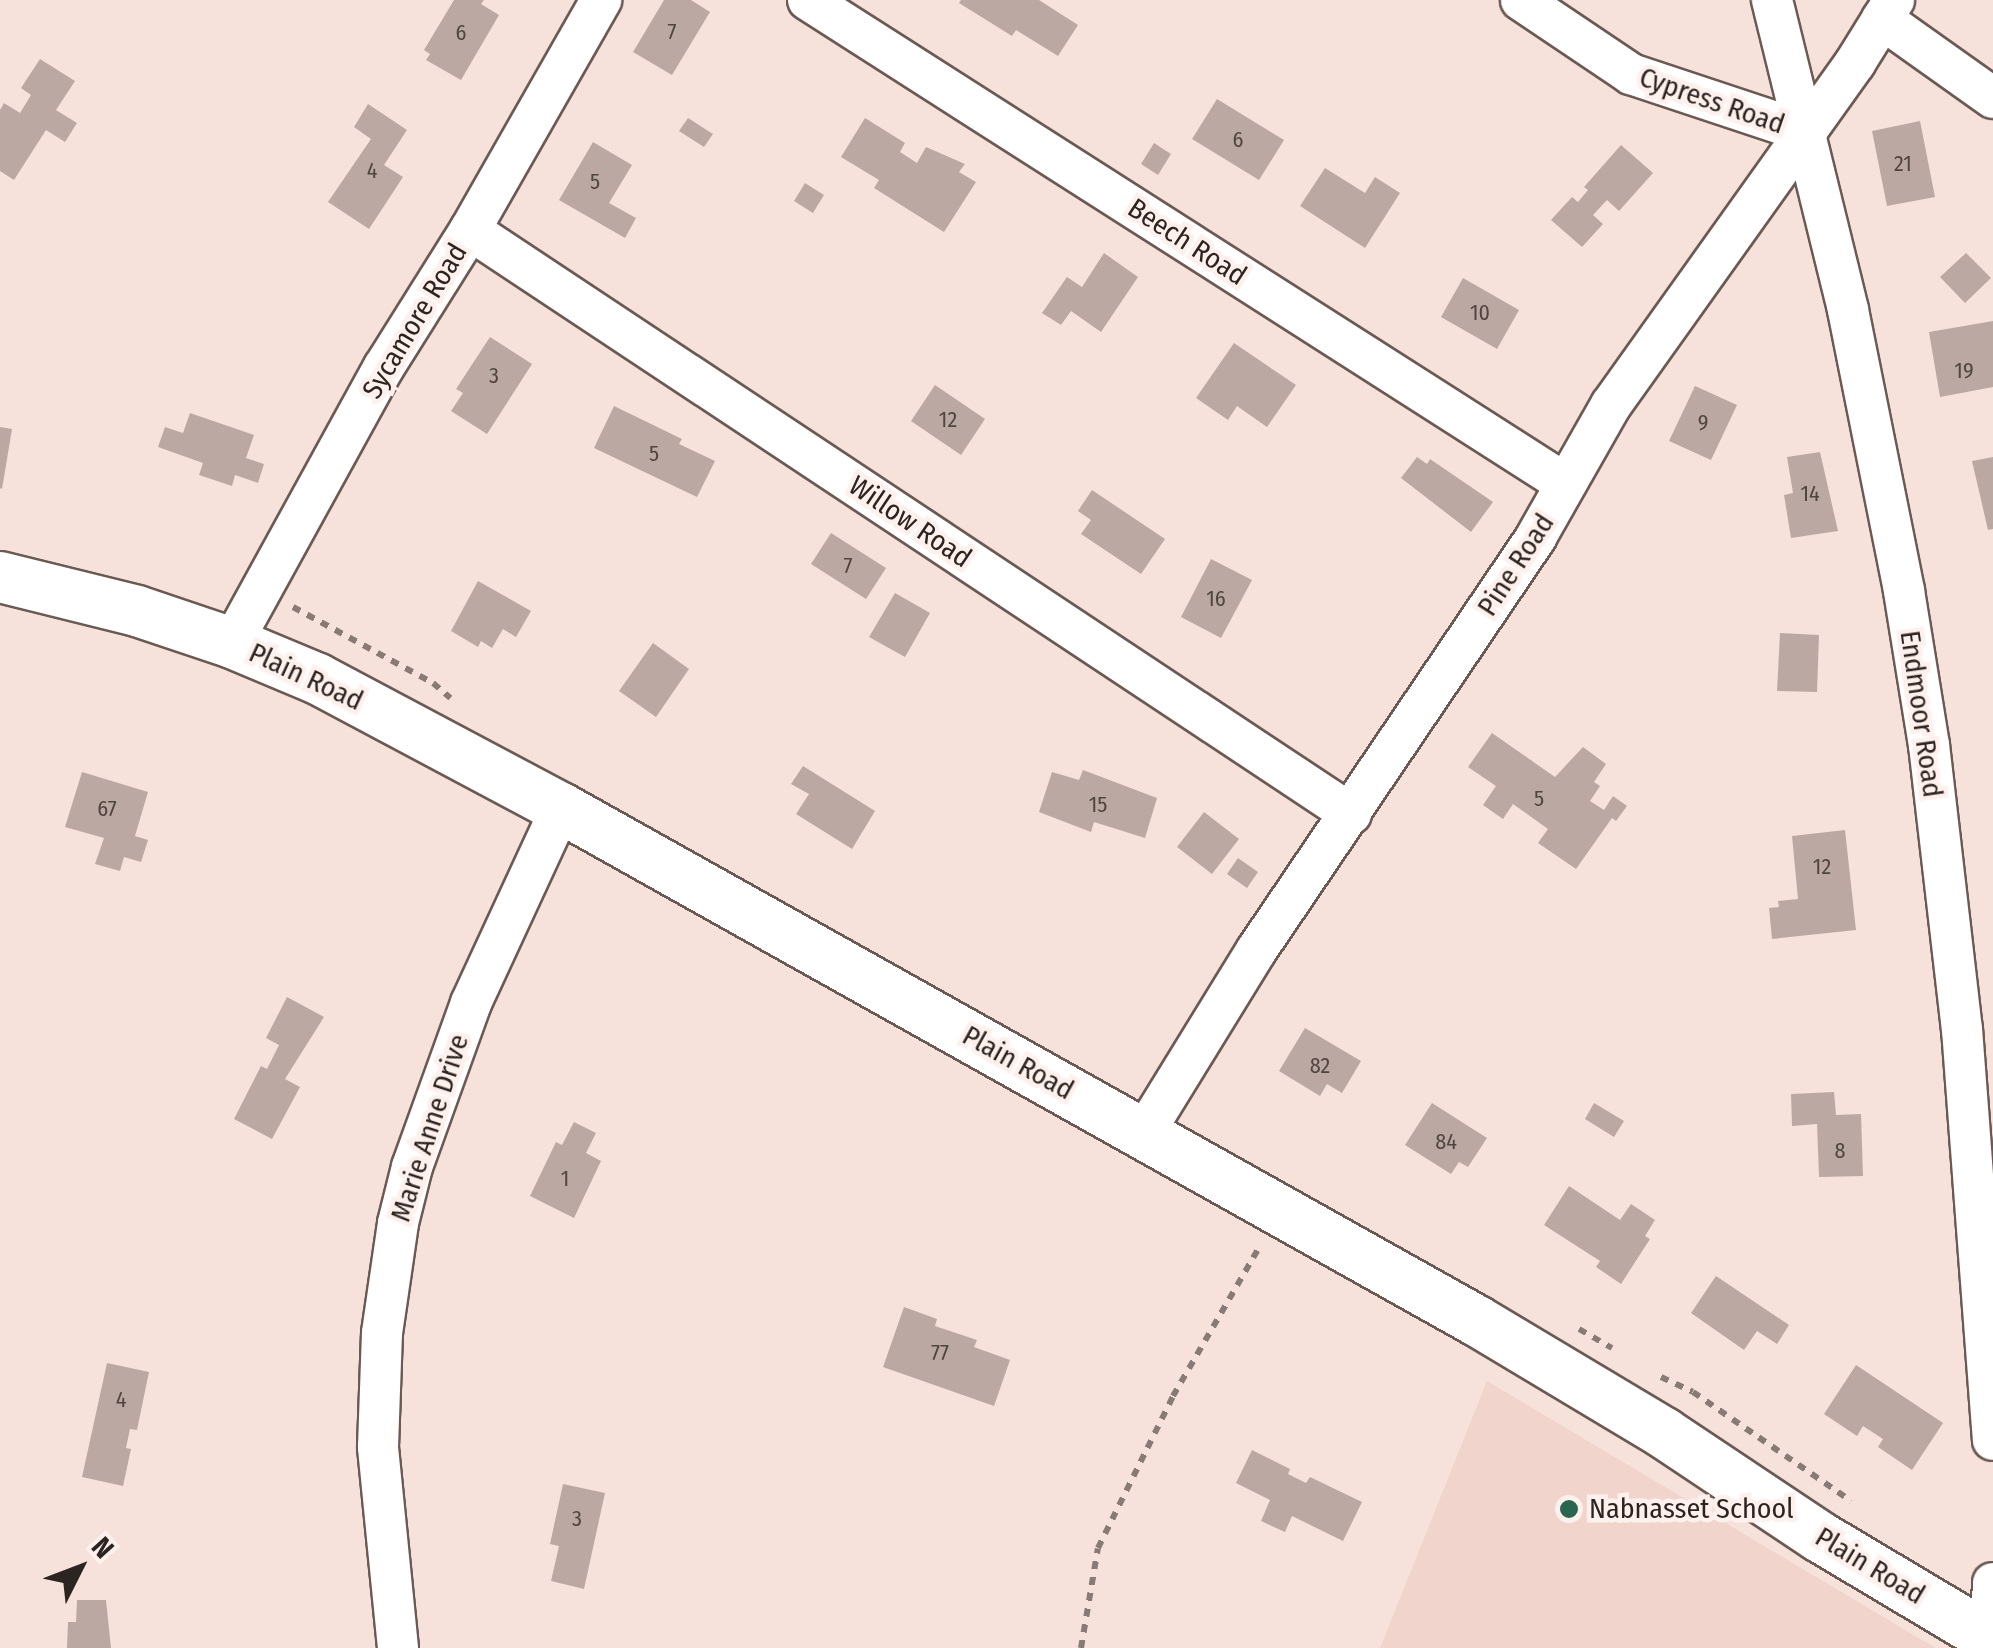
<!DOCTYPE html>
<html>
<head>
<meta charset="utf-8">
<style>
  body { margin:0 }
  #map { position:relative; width:1993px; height:1648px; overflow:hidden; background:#f7e2db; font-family:"Fira Sans Condensed",sans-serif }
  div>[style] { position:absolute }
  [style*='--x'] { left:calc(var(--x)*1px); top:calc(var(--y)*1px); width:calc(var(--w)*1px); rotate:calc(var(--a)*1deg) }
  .built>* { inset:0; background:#f1d4cb }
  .building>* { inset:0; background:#bca8a2 }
  .path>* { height:6px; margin-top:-3px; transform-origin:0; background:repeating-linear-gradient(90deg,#887b76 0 8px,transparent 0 16px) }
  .roads { filter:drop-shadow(2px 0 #6b5a54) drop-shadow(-2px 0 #6b5a54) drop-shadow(0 2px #6b5a54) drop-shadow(0 -2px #6b5a54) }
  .minor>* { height:40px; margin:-20px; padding:0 20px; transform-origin:20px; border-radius:20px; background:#fff }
  .major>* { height:50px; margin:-25px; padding:0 25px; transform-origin:25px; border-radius:25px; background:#fff }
  .dots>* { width:28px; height:28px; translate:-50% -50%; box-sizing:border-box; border:5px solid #fef1ed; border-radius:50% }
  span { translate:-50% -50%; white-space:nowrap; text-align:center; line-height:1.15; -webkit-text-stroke:9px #fef1ed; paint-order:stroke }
  .number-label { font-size:22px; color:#4f4541 }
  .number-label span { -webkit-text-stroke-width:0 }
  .street-label { font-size:28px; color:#2b2421 }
  .poi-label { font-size:28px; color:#2b2421 }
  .left { translate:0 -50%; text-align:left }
  .north { position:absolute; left:30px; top:1518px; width:100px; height:100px; -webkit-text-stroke:8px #fef1ed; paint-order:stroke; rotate:48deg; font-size:28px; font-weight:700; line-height:40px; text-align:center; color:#2b2421 }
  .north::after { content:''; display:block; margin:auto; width:35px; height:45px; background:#2b2421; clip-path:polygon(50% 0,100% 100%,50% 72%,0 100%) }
</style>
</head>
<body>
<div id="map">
  <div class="built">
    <i style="clip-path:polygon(1487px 1381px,1917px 1637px,1936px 1648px,1380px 1648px)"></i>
  </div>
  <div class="building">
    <i style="clip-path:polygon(454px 0,484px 0,481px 4px,499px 15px,461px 80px,426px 60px,430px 54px,424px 50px)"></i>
    <i style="clip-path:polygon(664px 0,691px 0,710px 12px,672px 75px,633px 52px)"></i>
    <i style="clip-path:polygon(961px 0,1039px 0,1078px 25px,1058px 56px,1016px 30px,1012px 36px,959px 3px)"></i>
    <i style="clip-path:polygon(40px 59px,75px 81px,56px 110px,77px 123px,65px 142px,46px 130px,14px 180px,0 171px,0 110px,4px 103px,20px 113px,31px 95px,21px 88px)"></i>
    <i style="clip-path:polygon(1217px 99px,1284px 140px,1259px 180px,1192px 139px)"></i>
    <i style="clip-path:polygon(368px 104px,407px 130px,384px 165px,403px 177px,369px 229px,328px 202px,371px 139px,354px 127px)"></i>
    <i style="clip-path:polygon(688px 118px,713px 134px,704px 147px,679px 131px)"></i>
    <i style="clip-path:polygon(865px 118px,905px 143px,900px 152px,917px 163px,926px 147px,965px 164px,959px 172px,976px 182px,944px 232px,874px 188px,879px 180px,841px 157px)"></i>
    <i style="clip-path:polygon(1920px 121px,1935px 197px,1887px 206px,1872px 131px)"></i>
    <i style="clip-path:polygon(593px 142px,632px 165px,609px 203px,636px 218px,625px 238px,559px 200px)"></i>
    <i style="clip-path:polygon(1154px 143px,1171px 154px,1158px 175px,1141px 164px)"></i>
    <i style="clip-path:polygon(1621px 145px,1653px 173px,1619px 211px,1607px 200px,1593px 215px,1603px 224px,1582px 247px,1551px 220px,1572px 197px,1578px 202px,1588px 190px,1584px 187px)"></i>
    <i style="clip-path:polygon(1325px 168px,1365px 193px,1375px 177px,1400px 193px,1365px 248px,1300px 206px)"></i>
    <i style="clip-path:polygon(805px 183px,824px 195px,813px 213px,794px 201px)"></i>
    <i style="clip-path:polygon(1104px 253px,1138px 277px,1101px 332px,1071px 311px,1061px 325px,1042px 313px,1067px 277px,1082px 287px)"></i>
    <i style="clip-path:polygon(1966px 253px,1991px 278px,1965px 303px,1940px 277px)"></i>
    <i style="clip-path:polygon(1463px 278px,1519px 310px,1497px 349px,1441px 317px)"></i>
    <i style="clip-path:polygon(1993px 321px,1993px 387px,1940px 397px,1929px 332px)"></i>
    <i style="clip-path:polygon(490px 337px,532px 364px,487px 434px,451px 411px,463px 393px,456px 389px)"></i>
    <i style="clip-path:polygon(1234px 343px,1296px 385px,1267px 427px,1237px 406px,1228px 420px,1196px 398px)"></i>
    <i style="clip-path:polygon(935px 385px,985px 419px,961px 455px,911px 421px)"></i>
    <i style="clip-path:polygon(1695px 386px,1737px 405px,1711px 460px,1669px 441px)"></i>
    <i style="clip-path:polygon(614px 406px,682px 439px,679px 444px,715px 461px,697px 497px,594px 448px)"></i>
    <i style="clip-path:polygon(190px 413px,254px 435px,246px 458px,264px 464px,258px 483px,235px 475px,232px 486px,199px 475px,203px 463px,158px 447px,165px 427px,183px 433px)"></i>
    <i style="clip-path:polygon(0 427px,12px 429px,2px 489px,0 488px)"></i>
    <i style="clip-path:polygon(1820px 452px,1838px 531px,1791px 538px,1784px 495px,1793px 493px,1787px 457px)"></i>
    <i style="clip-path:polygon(1417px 457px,1427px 464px,1430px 459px,1493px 502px,1471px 532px,1401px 478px)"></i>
    <i style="clip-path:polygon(1993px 457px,1993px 529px,1988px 530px,1972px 461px)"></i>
    <i style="clip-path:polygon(1092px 490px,1165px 539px,1141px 574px,1081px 534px,1091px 520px,1078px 511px)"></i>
    <i style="clip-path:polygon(831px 533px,886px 568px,866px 599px,811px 564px)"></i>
    <i style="clip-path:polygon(1211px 559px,1252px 580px,1221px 638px,1181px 617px)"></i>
    <i style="clip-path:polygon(478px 581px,531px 611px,516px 637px,503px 629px,492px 648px,481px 641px,478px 647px,451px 631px)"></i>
    <i style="clip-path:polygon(895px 593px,930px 613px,905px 657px,869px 637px)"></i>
    <i style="clip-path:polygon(1780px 633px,1819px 635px,1817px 692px,1777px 691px)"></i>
    <i style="clip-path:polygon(653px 643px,689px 669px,656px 717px,619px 691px)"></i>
    <i style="clip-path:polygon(1492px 733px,1555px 777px,1583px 747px,1606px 764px,1594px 782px,1600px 786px,1590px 801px,1604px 810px,1613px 796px,1627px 806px,1616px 821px,1612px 818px,1576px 869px,1538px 843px,1548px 829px,1513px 804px,1503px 819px,1483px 805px,1496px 786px,1468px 767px)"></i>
    <i style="clip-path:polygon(803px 766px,875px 811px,852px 849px,796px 814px,809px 794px,791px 784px)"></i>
    <i style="clip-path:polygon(1083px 770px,1157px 798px,1145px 838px,1094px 822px,1091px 832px,1039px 812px,1052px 772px,1079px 780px)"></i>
    <i style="clip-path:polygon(82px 772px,148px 792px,135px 836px,148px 840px,141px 862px,124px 857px,120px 871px,95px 864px,104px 838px,65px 827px)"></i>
    <i style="clip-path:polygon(1204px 812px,1239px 839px,1212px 874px,1177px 847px)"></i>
    <i style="clip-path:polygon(1845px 830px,1856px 930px,1772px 939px,1769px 908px,1779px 907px,1778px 901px,1798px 899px,1792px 836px)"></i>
    <i style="clip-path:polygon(1238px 858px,1258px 872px,1247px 888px,1227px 874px)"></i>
    <i style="clip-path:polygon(287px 997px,324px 1017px,285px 1079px,300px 1087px,272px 1139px,234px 1119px,261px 1066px,267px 1069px,279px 1045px,266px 1038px)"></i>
    <i style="clip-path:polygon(1305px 1028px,1361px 1061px,1342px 1093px,1327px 1084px,1320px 1096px,1279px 1071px)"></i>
    <i style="clip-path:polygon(1834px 1092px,1836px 1115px,1861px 1114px,1863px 1176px,1819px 1177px,1817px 1124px,1792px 1126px,1791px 1094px)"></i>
    <i style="clip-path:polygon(1432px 1103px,1487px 1138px,1468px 1167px,1459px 1162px,1451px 1174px,1405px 1145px)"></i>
    <i style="clip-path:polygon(1594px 1103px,1624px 1121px,1614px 1137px,1585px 1119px)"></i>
    <i style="clip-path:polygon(574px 1122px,596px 1133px,586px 1153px,601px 1161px,574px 1218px,530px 1196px,556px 1142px,562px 1145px)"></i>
    <i style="clip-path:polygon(1569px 1186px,1620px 1220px,1631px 1204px,1655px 1220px,1645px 1236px,1650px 1239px,1621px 1284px,1596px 1267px,1600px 1261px,1544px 1225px)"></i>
    <i style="clip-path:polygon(1716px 1276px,1789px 1325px,1777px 1344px,1757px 1331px,1744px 1350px,1691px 1313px)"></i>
    <i style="clip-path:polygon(904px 1307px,937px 1319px,935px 1326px,977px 1340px,974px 1347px,1010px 1360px,994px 1406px,883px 1367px)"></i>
    <i style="clip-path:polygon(107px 1363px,149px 1372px,137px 1430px,130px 1429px,126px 1448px,131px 1449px,123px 1486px,82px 1477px)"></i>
    <i style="clip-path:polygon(1856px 1365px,1943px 1423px,1912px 1470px,1878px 1447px,1883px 1439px,1863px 1426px,1857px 1436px,1824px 1414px)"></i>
    <i style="clip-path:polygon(1252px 1450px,1290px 1469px,1288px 1474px,1306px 1483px,1310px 1477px,1362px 1502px,1343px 1541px,1292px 1516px,1285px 1532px,1261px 1521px,1270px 1500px,1236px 1483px)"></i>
    <i style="clip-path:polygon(563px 1484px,605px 1493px,584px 1589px,551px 1581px,559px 1546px,550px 1544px)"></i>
    <i style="clip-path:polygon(77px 1600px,106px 1600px,111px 1648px,67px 1648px,68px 1622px,76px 1622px)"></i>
  </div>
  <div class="path">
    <i style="--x:293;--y:607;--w:159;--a:28.5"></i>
    <i style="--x:433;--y:683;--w:23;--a:41"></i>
    <i style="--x:1579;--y:1329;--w:38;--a:30"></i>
    <i style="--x:1661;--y:1377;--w:35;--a:25"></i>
    <i style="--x:1693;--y:1392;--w:192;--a:34.6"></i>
    <i style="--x:1081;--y:1648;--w:101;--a:-80.4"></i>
    <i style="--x:1098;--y:1548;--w:169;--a:-63.7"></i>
    <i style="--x:1173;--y:1396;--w:173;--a:-59.9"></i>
  </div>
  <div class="roads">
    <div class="minor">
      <i style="--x:808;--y:0;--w:899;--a:32.56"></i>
      <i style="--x:1521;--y:0;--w:133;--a:33.9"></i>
      <i style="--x:1631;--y:74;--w:183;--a:18.4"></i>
      <i style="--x:1772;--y:0;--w:319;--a:76.2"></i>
      <i style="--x:1848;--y:310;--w:287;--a:78.7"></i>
      <i style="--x:1904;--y:591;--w:156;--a:80.8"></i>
      <i style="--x:1929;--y:745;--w:286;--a:83.4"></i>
      <i style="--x:1962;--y:1029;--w:412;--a:85.7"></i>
      <i style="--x:1882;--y:19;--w:136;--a:35.4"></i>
      <i style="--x:470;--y:230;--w:1057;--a:33.54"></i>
      <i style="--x:232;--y:643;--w:315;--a:-61.2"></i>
      <i style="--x:384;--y:367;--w:162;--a:-57.9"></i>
      <i style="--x:470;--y:230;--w:265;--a:-60.3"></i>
      <i style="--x:1144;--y:1133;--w:214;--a:-58.4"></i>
      <i style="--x:1256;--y:951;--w:500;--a:-55.9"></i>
      <i style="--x:1536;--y:537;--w:152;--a:-60.4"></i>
      <i style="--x:1611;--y:405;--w:420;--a:-54.5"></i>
      <i style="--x:1855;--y:63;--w:74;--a:-58.2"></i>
      <i style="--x:1990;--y:1638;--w:55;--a:-86.9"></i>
      <i style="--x:398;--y:1648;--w:202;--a:-95.7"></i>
      <i style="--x:378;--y:1447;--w:114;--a:-88"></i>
      <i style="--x:382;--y:1333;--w:111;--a:-81.7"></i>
      <i style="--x:398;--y:1223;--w:58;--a:-76"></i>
      <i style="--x:412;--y:1167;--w:174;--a:-70.2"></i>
      <i style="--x:471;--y:1003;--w:215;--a:-65.2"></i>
    </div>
    <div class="major">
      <i style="--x:0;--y:577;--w:141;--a:13.9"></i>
      <i style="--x:137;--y:611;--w:100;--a:18.6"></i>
      <i style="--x:232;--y:643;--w:93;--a:22.7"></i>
      <i style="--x:318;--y:679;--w:275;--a:28"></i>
      <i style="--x:561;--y:808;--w:1050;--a:29.25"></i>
      <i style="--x:1477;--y:1321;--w:218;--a:30.9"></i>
      <i style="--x:1664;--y:1433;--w:187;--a:33.7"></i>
      <i style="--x:1820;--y:1537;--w:201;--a:30.8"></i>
    </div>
  </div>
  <div class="dots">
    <i style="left:1569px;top:1509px;background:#29654f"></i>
  </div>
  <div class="number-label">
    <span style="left:672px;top:32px">7</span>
    <span style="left:461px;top:33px">6</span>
    <span style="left:1238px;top:140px">6</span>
    <span style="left:1903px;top:164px">21</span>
    <span style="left:372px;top:171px">4</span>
    <span style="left:595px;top:182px">5</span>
    <span style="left:1480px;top:313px">10</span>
    <span style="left:1964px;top:371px">19</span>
    <span style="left:494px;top:376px">3</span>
    <span style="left:948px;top:420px">12</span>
    <span style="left:1703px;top:423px">9</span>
    <span style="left:654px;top:454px">5</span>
    <span style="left:1810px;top:494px">14</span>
    <span style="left:848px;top:566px">7</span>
    <span style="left:1216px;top:599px">16</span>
    <span style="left:1539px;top:799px">5</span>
    <span style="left:1098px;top:805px">15</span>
    <span style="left:107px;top:809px">67</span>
    <span style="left:1822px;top:867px">12</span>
    <span style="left:1320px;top:1066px">82</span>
    <span style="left:1446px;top:1142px">84</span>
    <span style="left:1840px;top:1151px">8</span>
    <span style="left:565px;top:1179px">1</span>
    <span style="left:940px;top:1353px">77</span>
    <span style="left:121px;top:1400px">4</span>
    <span style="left:577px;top:1519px">3</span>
  </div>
  <div class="street-label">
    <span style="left:1712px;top:101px;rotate:19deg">Cypress Road</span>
    <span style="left:1187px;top:242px;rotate:33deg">Beech Road</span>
    <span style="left:415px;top:321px;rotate:-59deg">Sycamore Road</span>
    <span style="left:910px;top:522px;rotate:34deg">Willow Road</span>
    <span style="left:1516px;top:565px;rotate:-57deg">Pine Road</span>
    <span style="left:306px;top:677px;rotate:25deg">Plain Road</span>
    <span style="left:1921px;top:714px;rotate:82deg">Endmoor Road</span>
    <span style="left:1018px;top:1063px;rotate:29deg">Plain Road</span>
    <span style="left:430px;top:1128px;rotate:-72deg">Marie Anne Drive</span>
    <span style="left:1870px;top:1566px;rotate:31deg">Plain Road</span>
  </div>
  <div class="poi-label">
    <span class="left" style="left:1589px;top:1509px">Nabnasset School</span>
  </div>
  <div class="north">N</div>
</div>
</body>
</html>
